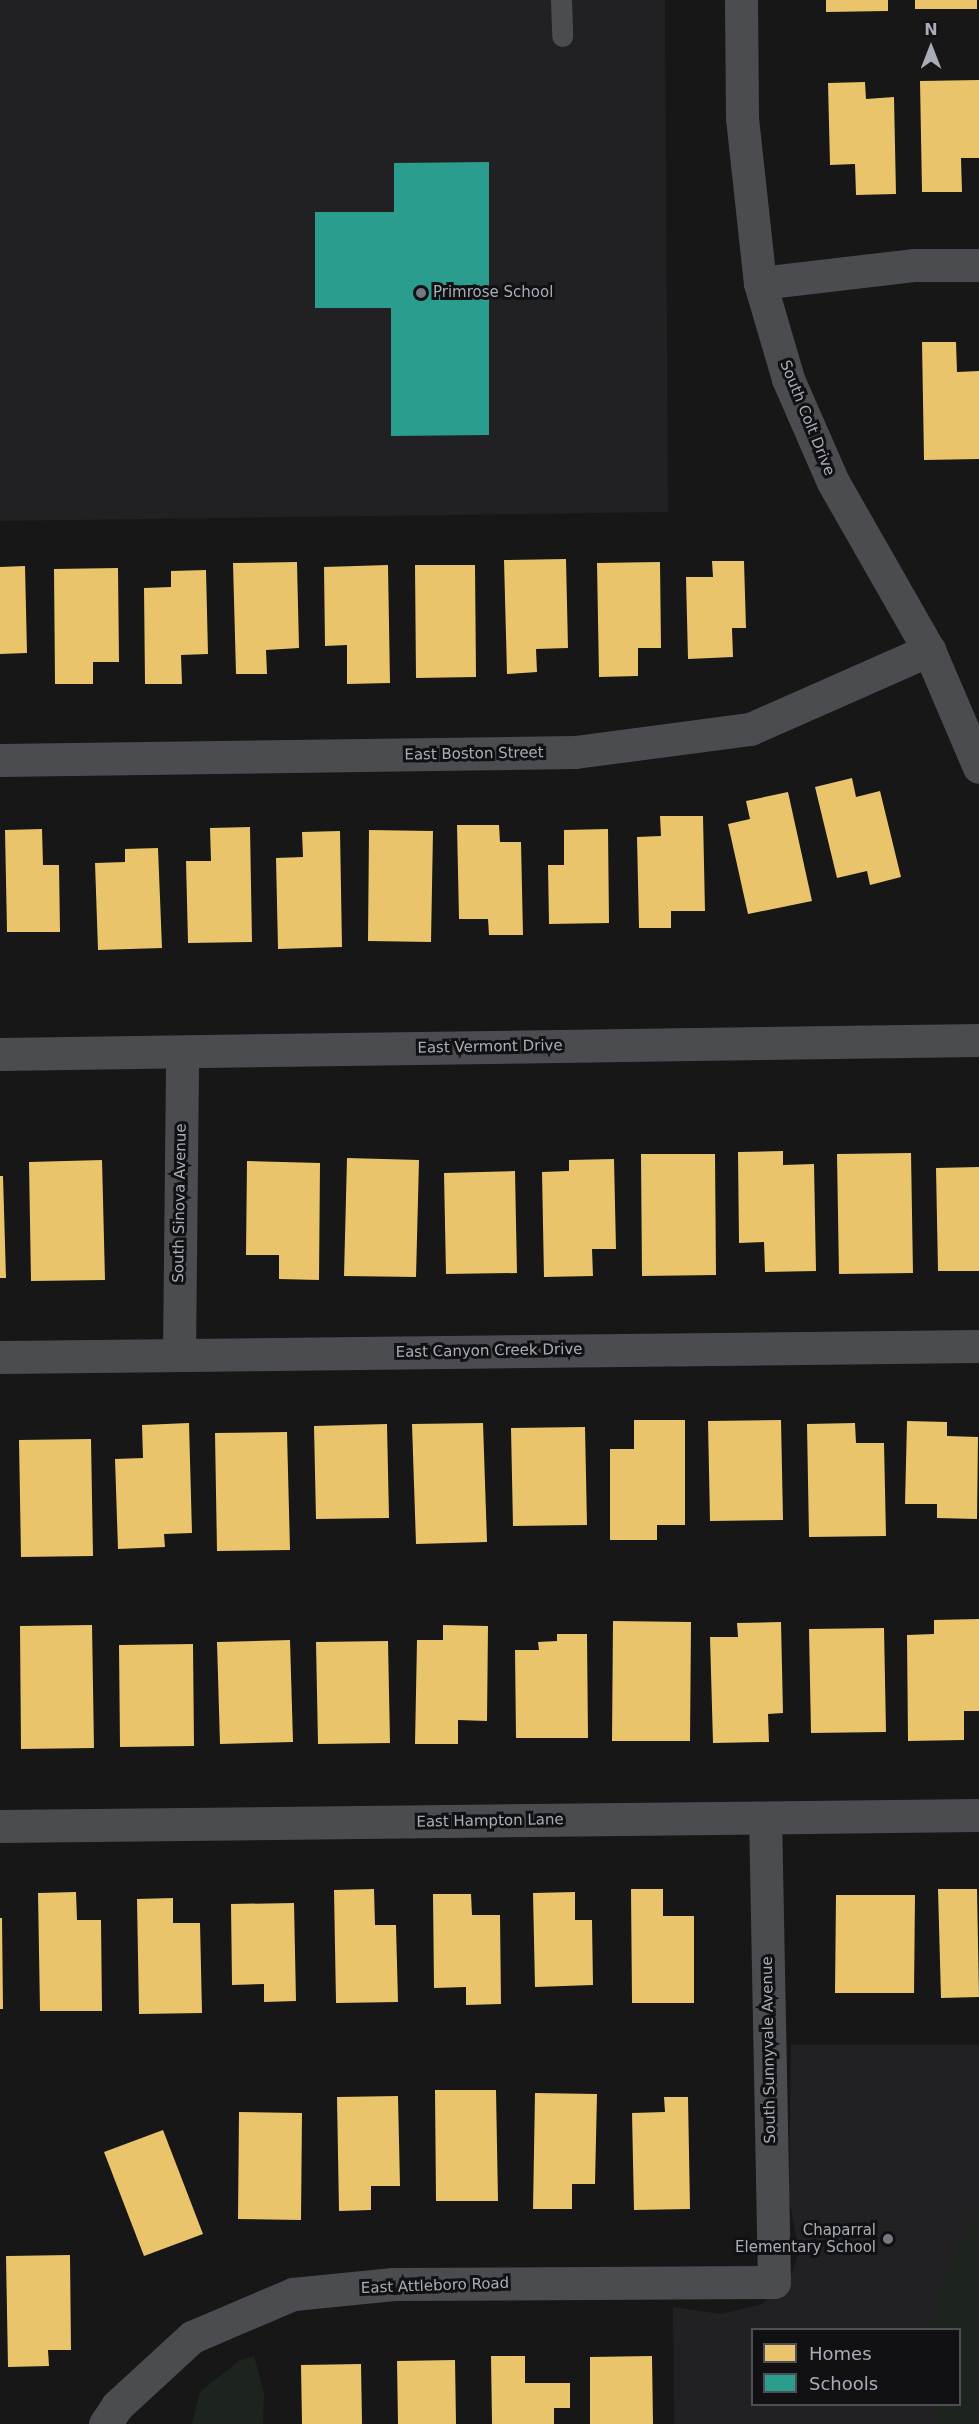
<!DOCTYPE html>
<html>
<head>
<meta charset="utf-8">
<style>
  body { margin:0 }
  #map { position:relative; width:979px; height:2424px; overflow:hidden; background:#171717; font-family:"DejaVu Sans",sans-serif }
  div>[style] { position:absolute }
  [style*='--x'] { left:calc(var(--x)*1px); top:calc(var(--y)*1px); width:calc(var(--w)*1px); rotate:calc(var(--a)*1deg) }
  .built>* { inset:0; background:#212123 }
  .green>* { inset:0; background:#1d241e }
  .homes>* { inset:0; background:#e9c46a }
  .schools>* { inset:0; background:#2a9d8f }
  .service>* { height:21px; margin:-10.5px; padding:0 10.5px; transform-origin:10.5px; border-radius:10.5px; background:#4b4c50 }
  .minor>* { height:33px; margin:-16.5px; padding:0 16.5px; transform-origin:16.5px; border-radius:16.5px; background:#4b4c50 }
  .dots>* { width:16px; height:16px; translate:-50% -50%; box-sizing:border-box; border:3px solid #111113; border-radius:50% }
  span { translate:-50% -50%; white-space:nowrap; text-align:center; line-height:1.15; -webkit-text-stroke:6px #111113; paint-order:stroke }
  .poi-label { font-size:15px; color:#a8adb8 }
  .left { translate:0 -50%; text-align:left }
  .right { translate:-100% -50%; text-align:right }
  .street-label { font-size:15px; color:#a8adb8 }
  .legend { position:absolute; left:751px; top:2328px; width:210px; height:78px; box-sizing:border-box; background:#111113; border:2px solid #4d4f55; margin:0; padding:8px 10px; list-style:none; font-size:18px; color:#a8adb8 }
  .legend li { display:flex; align-items:center; gap:12px; height:30px }
  .legend b { width:30px; border:2px solid #4d4f55 }
  .north { position:absolute; left:901px; top:18px; width:60px; height:60px; -webkit-text-stroke:4px #111113; paint-order:stroke; rotate:0deg; font-size:16px; font-weight:700; line-height:24px; text-align:center; color:#a8adb8 }
  .north::after { content:''; display:block; margin:auto; width:21px; height:27px; background:#a8adb8; clip-path:polygon(50% 0,100% 100%,50% 72%,0 100%) }
</style>
</head>
<body>
<div id="map">
  <div class="built">
    <i style="clip-path:polygon(0 0,665px 0,668px 512px,0 521px)"></i>
    <i style="clip-path:polygon(evenodd,791px 2045px,979px 2045px,979px 2424px,674px 2424px,673px 2307px,721px 2314px,762px 2304px,790px 2277px,799px 2253px,789px 2198px,791px 2045px,752px 2330px,960px 2330px,960px 2404px,752px 2404px,752px 2330px)"></i>
  </div>
  <div class="green">
    <i style="clip-path:polygon(979px 2205px,979px 2424px,937px 2424px,935px 2405px,960px 2404px,960px 2330px,934px 2329px,938px 2303px,953px 2256px)"></i>
    <i style="clip-path:polygon(254px 2356px,264px 2393px,263px 2424px,192px 2424px,200px 2392px,240px 2360px)"></i>
  </div>
  <div class="homes">
    <i style="clip-path:polygon(826px 0,888px 0,888px 11px,826px 12px)"></i>
    <i style="clip-path:polygon(915px 0,977px 0,977px 9px,915px 9px)"></i>
    <i style="clip-path:polygon(979px 80px,979px 158px,961px 158px,962px 192px,922px 192px,920px 81px)"></i>
    <i style="clip-path:polygon(865px 82px,866px 99px,894px 97px,896px 194px,856px 195px,855px 164px,830px 165px,828px 83px)"></i>
    <i style="clip-path:polygon(922px 342px,956px 342px,957px 372px,979px 371px,979px 459px,924px 460px)"></i>
    <i style="clip-path:polygon(566px 559px,568px 648px,536px 649px,537px 672px,507px 674px,504px 560px)"></i>
    <i style="clip-path:polygon(712px 561px,744px 561px,746px 628px,732px 628px,733px 657px,688px 659px,686px 577px,713px 577px)"></i>
    <i style="clip-path:polygon(297px 562px,299px 648px,266px 650px,267px 674px,236px 674px,233px 563px)"></i>
    <i style="clip-path:polygon(660px 562px,661px 648px,638px 648px,638px 676px,599px 677px,597px 563px)"></i>
    <i style="clip-path:polygon(388px 565px,390px 683px,347px 684px,347px 645px,325px 646px,324px 567px)"></i>
    <i style="clip-path:polygon(415px 565px,475px 565px,476px 677px,416px 678px)"></i>
    <i style="clip-path:polygon(25px 566px,27px 653px,0 654px,0 567px)"></i>
    <i style="clip-path:polygon(118px 568px,119px 662px,93px 662px,93px 684px,55px 684px,54px 569px)"></i>
    <i style="clip-path:polygon(206px 570px,208px 654px,181px 655px,182px 684px,145px 684px,144px 588px,171px 587px,171px 571px)"></i>
    <i style="clip-path:polygon(852px 778px,856px 797px,880px 791px,901px 877px,870px 885px,867px 871px,837px 878px,815px 787px)"></i>
    <i style="clip-path:polygon(788px 792px,812px 901px,748px 914px,728px 824px,750px 819px,746px 801px)"></i>
    <i style="clip-path:polygon(660px 816px,703px 816px,705px 911px,671px 911px,671px 928px,639px 928px,637px 837px,661px 836px)"></i>
    <i style="clip-path:polygon(457px 825px,499px 825px,500px 842px,521px 842px,523px 935px,489px 935px,488px 919px,459px 919px)"></i>
    <i style="clip-path:polygon(250px 827px,252px 942px,188px 943px,186px 861px,211px 861px,210px 828px)"></i>
    <i style="clip-path:polygon(42px 829px,43px 865px,59px 865px,60px 932px,7px 932px,5px 830px)"></i>
    <i style="clip-path:polygon(608px 829px,609px 923px,549px 924px,548px 865px,564px 865px,564px 830px)"></i>
    <i style="clip-path:polygon(369px 830px,433px 831px,431px 942px,368px 941px)"></i>
    <i style="clip-path:polygon(340px 831px,342px 947px,278px 949px,276px 858px,303px 857px,302px 832px)"></i>
    <i style="clip-path:polygon(158px 848px,162px 948px,98px 950px,95px 863px,125px 862px,125px 849px)"></i>
    <i style="clip-path:polygon(783px 1151px,783px 1165px,814px 1164px,816px 1271px,765px 1272px,764px 1242px,739px 1243px,738px 1152px)"></i>
    <i style="clip-path:polygon(911px 1153px,913px 1273px,839px 1274px,837px 1154px)"></i>
    <i style="clip-path:polygon(641px 1154px,715px 1154px,716px 1275px,642px 1276px)"></i>
    <i style="clip-path:polygon(347px 1158px,419px 1160px,416px 1277px,344px 1276px)"></i>
    <i style="clip-path:polygon(614px 1159px,616px 1249px,592px 1249px,593px 1276px,544px 1277px,542px 1172px,569px 1171px,569px 1160px)"></i>
    <i style="clip-path:polygon(102px 1160px,105px 1280px,31px 1281px,29px 1162px)"></i>
    <i style="clip-path:polygon(247px 1161px,320px 1163px,319px 1280px,279px 1279px,279px 1255px,246px 1255px)"></i>
    <i style="clip-path:polygon(979px 1167px,979px 1271px,938px 1271px,936px 1168px)"></i>
    <i style="clip-path:polygon(515px 1171px,517px 1273px,446px 1274px,444px 1173px)"></i>
    <i style="clip-path:polygon(0 1176px,3px 1176px,6px 1278px,0 1278px)"></i>
    <i style="clip-path:polygon(634px 1420px,685px 1420px,685px 1525px,657px 1525px,657px 1540px,610px 1540px,610px 1449px,634px 1449px)"></i>
    <i style="clip-path:polygon(781px 1420px,783px 1520px,710px 1521px,708px 1421px)"></i>
    <i style="clip-path:polygon(907px 1421px,947px 1422px,947px 1436px,978px 1437px,977px 1519px,937px 1518px,937px 1504px,905px 1504px)"></i>
    <i style="clip-path:polygon(189px 1423px,192px 1533px,164px 1534px,165px 1547px,118px 1549px,115px 1459px,143px 1458px,142px 1425px)"></i>
    <i style="clip-path:polygon(483px 1423px,487px 1542px,416px 1544px,412px 1424px)"></i>
    <i style="clip-path:polygon(855px 1423px,856px 1443px,884px 1443px,886px 1536px,809px 1537px,807px 1424px)"></i>
    <i style="clip-path:polygon(387px 1424px,389px 1518px,316px 1519px,314px 1426px)"></i>
    <i style="clip-path:polygon(585px 1427px,587px 1525px,513px 1526px,511px 1428px)"></i>
    <i style="clip-path:polygon(287px 1432px,290px 1550px,217px 1551px,215px 1433px)"></i>
    <i style="clip-path:polygon(91px 1439px,93px 1556px,21px 1557px,19px 1440px)"></i>
    <i style="clip-path:polygon(979px 1619px,979px 1711px,964px 1711px,964px 1740px,908px 1741px,907px 1635px,934px 1634px,934px 1620px)"></i>
    <i style="clip-path:polygon(613px 1621px,691px 1622px,690px 1741px,612px 1741px)"></i>
    <i style="clip-path:polygon(781px 1622px,783px 1713px,768px 1714px,769px 1742px,713px 1743px,710px 1637px,738px 1637px,737px 1623px)"></i>
    <i style="clip-path:polygon(92px 1625px,94px 1748px,21px 1749px,20px 1626px)"></i>
    <i style="clip-path:polygon(443px 1625px,488px 1626px,487px 1721px,458px 1720px,458px 1744px,415px 1744px,417px 1640px,443px 1640px)"></i>
    <i style="clip-path:polygon(884px 1628px,886px 1732px,811px 1733px,809px 1629px)"></i>
    <i style="clip-path:polygon(557px 1634px,587px 1634px,588px 1738px,516px 1738px,515px 1650px,539px 1650px,538px 1642px,557px 1641px)"></i>
    <i style="clip-path:polygon(290px 1640px,293px 1742px,220px 1744px,217px 1642px)"></i>
    <i style="clip-path:polygon(388px 1641px,390px 1743px,318px 1744px,316px 1642px)"></i>
    <i style="clip-path:polygon(193px 1644px,194px 1746px,120px 1747px,119px 1645px)"></i>
    <i style="clip-path:polygon(374px 1889px,375px 1925px,396px 1925px,398px 2002px,336px 2003px,334px 1890px)"></i>
    <i style="clip-path:polygon(631px 1889px,663px 1889px,663px 1916px,694px 1916px,694px 2003px,632px 2003px)"></i>
    <i style="clip-path:polygon(938px 1889px,977px 1889px,979px 1997px,941px 1998px)"></i>
    <i style="clip-path:polygon(76px 1892px,77px 1920px,101px 1920px,102px 2011px,40px 2011px,38px 1893px)"></i>
    <i style="clip-path:polygon(575px 1892px,575px 1920px,592px 1920px,593px 1985px,535px 1987px,533px 1893px)"></i>
    <i style="clip-path:polygon(433px 1894px,471px 1894px,472px 1915px,500px 1915px,501px 2004px,466px 2005px,466px 1987px,434px 1988px)"></i>
    <i style="clip-path:polygon(836px 1895px,915px 1895px,914px 1993px,835px 1993px)"></i>
    <i style="clip-path:polygon(173px 1898px,173px 1923px,200px 1923px,202px 2013px,139px 2014px,137px 1899px)"></i>
    <i style="clip-path:polygon(294px 1903px,296px 2001px,264px 2002px,264px 1984px,232px 1985px,231px 1904px)"></i>
    <i style="clip-path:polygon(0 1918px,2px 1918px,3px 2009px,0 2009px)"></i>
    <i style="clip-path:polygon(435px 2090px,496px 2090px,498px 2201px,436px 2201px)"></i>
    <i style="clip-path:polygon(535px 2093px,597px 2094px,595px 2184px,572px 2184px,572px 2209px,533px 2209px)"></i>
    <i style="clip-path:polygon(398px 2096px,400px 2186px,371px 2186px,371px 2210px,339px 2211px,337px 2097px)"></i>
    <i style="clip-path:polygon(664px 2097px,688px 2097px,690px 2209px,634px 2210px,632px 2113px,665px 2112px)"></i>
    <i style="clip-path:polygon(239px 2112px,302px 2113px,301px 2220px,238px 2219px)"></i>
    <i style="clip-path:polygon(163px 2130px,203px 2234px,144px 2256px,104px 2152px)"></i>
    <i style="clip-path:polygon(70px 2255px,71px 2350px,48px 2350px,49px 2366px,8px 2367px,6px 2256px)"></i>
    <i style="clip-path:polygon(491px 2356px,525px 2356px,525px 2383px,570px 2383px,570px 2408px,554px 2408px,554px 2424px,492px 2424px)"></i>
    <i style="clip-path:polygon(652px 2356px,653px 2424px,590px 2424px,590px 2357px)"></i>
    <i style="clip-path:polygon(455px 2360px,456px 2424px,398px 2424px,397px 2361px)"></i>
    <i style="clip-path:polygon(361px 2364px,362px 2424px,302px 2424px,301px 2365px)"></i>
  </div>
  <div class="schools">
    <i style="clip-path:polygon(489px 162px,489px 435px,391px 436px,391px 308px,315px 308px,315px 212px,394px 212px,394px 163px)"></i>
  </div>
  <div class="service">
    <i style="--x:561;--y:0;--w:36;--a:88"></i>
  </div>
  <div class="minor">
    <i style="--x:741;--y:0;--w:118;--a:89.5"></i>
    <i style="--x:742;--y:118;--w:166;--a:83.8"></i>
    <i style="--x:760;--y:283;--w:100;--a:73.7"></i>
    <i style="--x:788;--y:379;--w:112;--a:66.4"></i>
    <i style="--x:833;--y:482;--w:193;--a:60.3"></i>
    <i style="--x:929;--y:650;--w:127;--a:66.9"></i>
    <i style="--x:760;--y:283;--w:154;--a:-6.7"></i>
    <i style="--x:913;--y:265;--w:66;--a:0"></i>
    <i style="--x:0;--y:760;--w:575;--a:-0.8"></i>
    <i style="--x:575;--y:752;--w:177;--a:-7.5"></i>
    <i style="--x:750;--y:729;--w:196;--a:-23.8"></i>
    <i style="--x:0;--y:1054;--w:979;--a:-0.82"></i>
    <i style="--x:179;--y:1354;--w:302;--a:-89.4"></i>
    <i style="--x:0;--y:1357;--w:979;--a:-0.64"></i>
    <i style="--x:0;--y:1826;--w:979;--a:-0.64"></i>
    <i style="--x:105;--y:2424;--w:22;--a:-56"></i>
    <i style="--x:117;--y:2406;--w:102;--a:-42.6"></i>
    <i style="--x:192;--y:2337;--w:110;--a:-23.1"></i>
    <i style="--x:293;--y:2294;--w:101;--a:-5.7"></i>
    <i style="--x:394;--y:2284;--w:380;--a:-0.3"></i>
    <i style="--x:774;--y:2282;--w:464;--a:-91.1"></i>
  </div>
  <div class="dots">
    <i style="left:421px;top:293px;background:#757880"></i>
    <i style="left:888px;top:2239px;background:#757880"></i>
  </div>
  <div class="poi-label">
    <span class="left" style="left:433px;top:293px">Primrose School</span>
    <span class="right" style="left:876px;top:2239px">Chaparral<br>Elementary School</span>
  </div>
  <div class="street-label">
    <span style="left:807px;top:418px;rotate:68deg">South Colt Drive</span>
    <span style="left:474px;top:754px;rotate:-1deg">East Boston Street</span>
    <span style="left:490px;top:1047px;rotate:-1deg">East Vermont Drive</span>
    <span style="left:180px;top:1203px;rotate:-89deg">South Sinova Avenue</span>
    <span style="left:489px;top:1351px;rotate:-1deg">East Canyon Creek Drive</span>
    <span style="left:490px;top:1821px;rotate:-1deg">East Hampton Lane</span>
    <span style="left:769px;top:2050px;rotate:-91deg">South Sunnyvale Avenue</span>
    <span style="left:435px;top:2286px;rotate:-2deg">East Attleboro Road</span>
  </div>
  <ul class="legend">
  <li><b style="height:16px;background:#e9c46a"></b>Homes</li>
  <li><b style="height:16px;background:#2a9d8f"></b>Schools</li>
  </ul>
  <div class="north">N</div>
</div>
</body>
</html>
